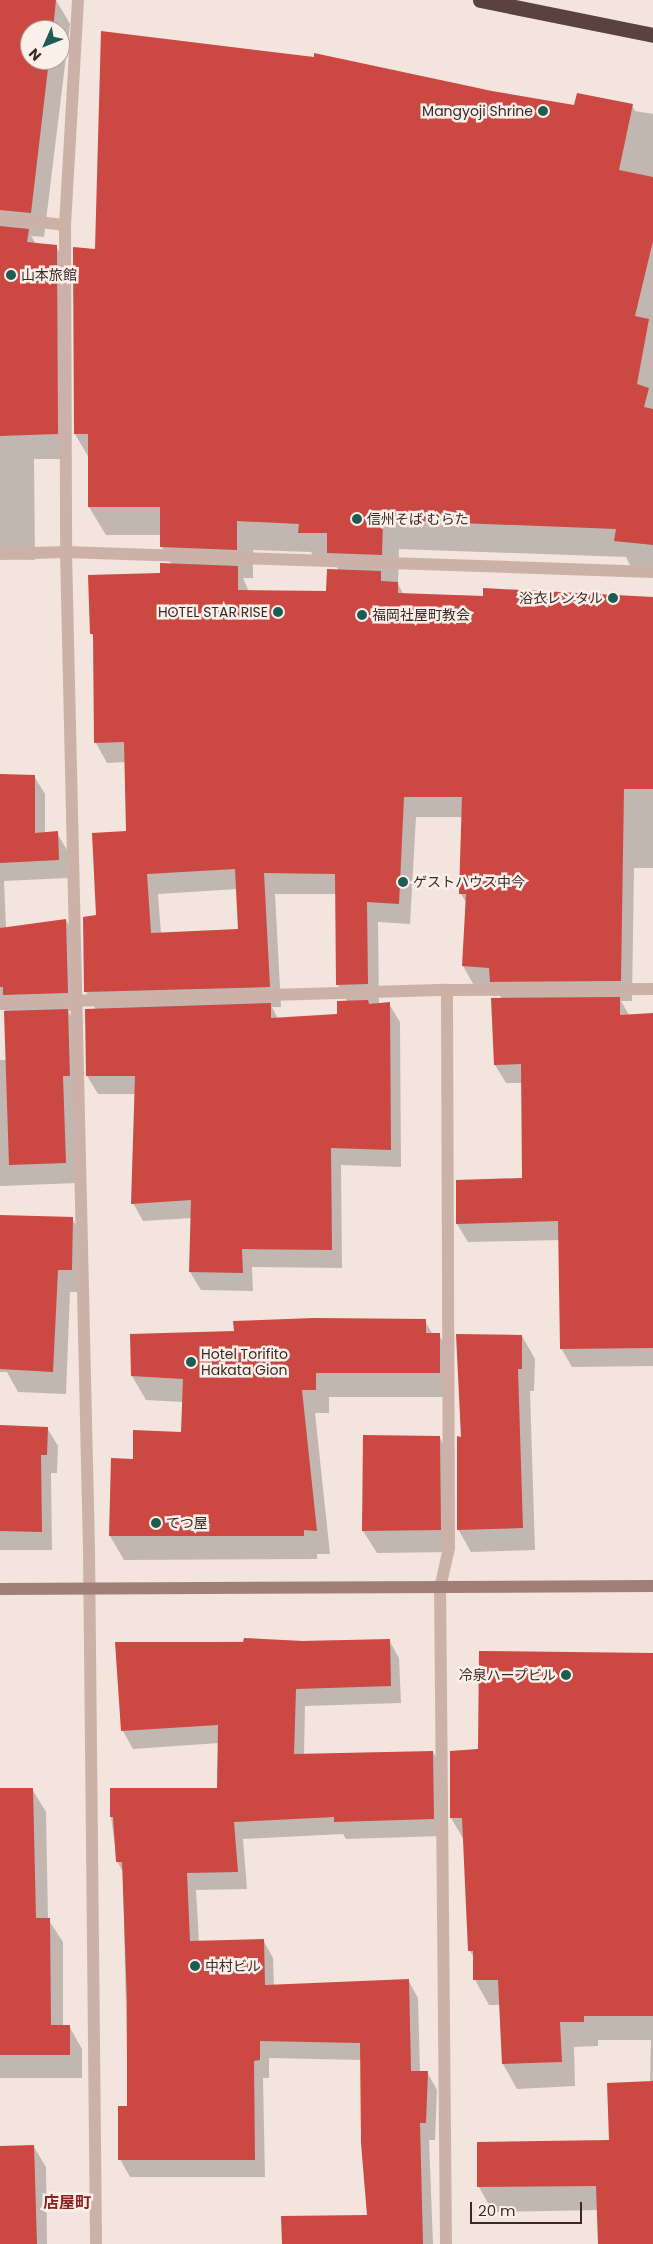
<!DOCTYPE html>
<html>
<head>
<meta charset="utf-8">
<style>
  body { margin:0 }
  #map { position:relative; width:653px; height:2244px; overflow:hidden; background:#f3e4dd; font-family:Poppins,"Noto Sans JP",sans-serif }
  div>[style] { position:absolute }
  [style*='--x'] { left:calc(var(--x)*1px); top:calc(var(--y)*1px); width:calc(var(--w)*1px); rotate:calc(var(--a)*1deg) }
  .shadow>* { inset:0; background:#0003 }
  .building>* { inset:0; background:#cb4843 }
  .street>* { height:12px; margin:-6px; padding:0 6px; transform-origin:6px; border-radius:6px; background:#ccb1a8 }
  .secondary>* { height:12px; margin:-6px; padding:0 6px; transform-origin:6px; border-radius:6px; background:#a07f79 }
  .highway>* { height:15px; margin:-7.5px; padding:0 7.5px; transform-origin:7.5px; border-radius:7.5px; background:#5a423f }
  .dots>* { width:14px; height:14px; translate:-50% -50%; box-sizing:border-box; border:2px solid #fbefe9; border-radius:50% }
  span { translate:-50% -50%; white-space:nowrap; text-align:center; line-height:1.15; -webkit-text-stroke:5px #fbefe9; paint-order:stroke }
  .poi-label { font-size:14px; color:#392a28 }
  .right { translate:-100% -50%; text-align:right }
  .left { translate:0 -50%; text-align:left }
  .quarter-label { font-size:16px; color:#8c211d; font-weight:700 }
  .north { position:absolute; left:20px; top:20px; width:50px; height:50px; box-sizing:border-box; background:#fbefe9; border:1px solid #ada09c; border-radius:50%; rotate:226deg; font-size:14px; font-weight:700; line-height:20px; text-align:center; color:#392a28 }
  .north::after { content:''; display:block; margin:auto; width:18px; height:22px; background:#1c5c54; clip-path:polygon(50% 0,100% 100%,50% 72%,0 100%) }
  .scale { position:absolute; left:470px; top:2202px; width:112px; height:22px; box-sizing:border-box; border:2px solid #392a28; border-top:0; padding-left:6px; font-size:15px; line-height:18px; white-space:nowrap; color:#392a28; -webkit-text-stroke:4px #fbefe9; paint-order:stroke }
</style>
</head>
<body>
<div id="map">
  <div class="shadow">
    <i style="clip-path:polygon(evenodd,0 0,56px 0,70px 24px,44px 237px,31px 236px,36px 244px,56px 246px,70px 271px,71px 459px,34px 459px,35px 560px,0 559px,0 0,30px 30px,60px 30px,60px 60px,30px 60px,30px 30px)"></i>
    <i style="clip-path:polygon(evenodd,492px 93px,575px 106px,632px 106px,635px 111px,653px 114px,653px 572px,632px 569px,626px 557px,399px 549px,398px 584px,404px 595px,653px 598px,653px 868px,634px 868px,632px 1001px,621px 1001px,629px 1015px,653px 1015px,653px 1366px,572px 1367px,561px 1348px,560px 1240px,468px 1242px,457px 1224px,457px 1181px,524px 1179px,523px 1083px,506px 1083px,495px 1065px,502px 999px,495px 988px,475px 987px,463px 966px,467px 904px,461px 894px,463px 817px,416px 817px,410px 924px,378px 922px,379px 1003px,389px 1004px,400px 1022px,401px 1167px,341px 1165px,342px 1268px,252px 1267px,253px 1291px,201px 1290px,190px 1272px,192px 1218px,143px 1221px,133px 1203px,136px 1094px,98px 1094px,87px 1076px,96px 1010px,86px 992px,84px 918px,97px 916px,127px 832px,126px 762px,107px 763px,96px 743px,95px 639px,91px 633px,172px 565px,162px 547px,162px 535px,106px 535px,89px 507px,89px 458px,75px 434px,96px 250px,492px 93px,253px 550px,311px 552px,316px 561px,333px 561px,339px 571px,327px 592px,249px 592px,243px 578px,253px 578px,253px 550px,492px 93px,237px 889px,239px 931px,161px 934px,158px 894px,237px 889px,492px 93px,275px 894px,336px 894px,338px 985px,348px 1003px,338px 1015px,278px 1019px,272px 1007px,281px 1007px,275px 894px)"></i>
    <i style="clip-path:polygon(0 776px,34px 776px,45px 794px,45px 833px,57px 833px,67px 850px,68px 878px,4px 881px,6px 928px,66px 920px,76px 938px,78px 1010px,68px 1011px,79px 1030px,77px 1183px,0 1186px,0 1060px,7px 1060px,5px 1010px,0 1010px)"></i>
    <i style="clip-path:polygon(0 1216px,72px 1219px,86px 1241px,84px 1292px,70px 1292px,66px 1394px,18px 1392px,7px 1372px,0 1372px)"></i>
    <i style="clip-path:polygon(425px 1321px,433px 1335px,439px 1335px,453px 1359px,453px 1397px,329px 1397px,329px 1413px,315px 1413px,330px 1554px,317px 1554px,317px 1559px,124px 1560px,110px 1536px,112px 1460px,135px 1460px,182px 1433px,183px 1402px,146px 1400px,132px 1376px,235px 1332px)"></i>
    <i style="clip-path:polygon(522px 1336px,535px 1359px,534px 1391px,530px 1391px,535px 1550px,471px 1552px,458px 1529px,462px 1438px)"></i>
    <i style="clip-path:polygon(0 1426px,47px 1428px,58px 1446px,57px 1473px,51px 1473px,52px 1550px,0 1550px)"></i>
    <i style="clip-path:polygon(440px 1438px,453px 1460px,453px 1552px,377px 1553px,363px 1531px)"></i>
    <i style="clip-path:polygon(389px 1640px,399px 1658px,401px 1703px,305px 1706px,304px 1755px,433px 1752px,443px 1770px,443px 1836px,346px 1839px,343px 1834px,243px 1839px,247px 1889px,196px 1890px,199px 1942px,263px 1940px,273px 1958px,274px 1986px,408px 1980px,418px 1998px,420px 2072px,427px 2072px,437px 2090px,435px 2140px,429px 2140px,433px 2244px,283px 2244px,369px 2216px,361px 2060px,269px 2058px,269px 2078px,263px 2078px,265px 2177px,130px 2177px,120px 2159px,128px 2108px,123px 1872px,117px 1861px,111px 1817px,218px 1789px,219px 1743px,133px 1749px,123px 1731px,117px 1643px)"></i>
    <i style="clip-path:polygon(653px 1654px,653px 2244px,599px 2244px,598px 2210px,493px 2212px,479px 2187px,611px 2141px,650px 2083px,651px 2040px,598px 2040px,598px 2046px,574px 2047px,575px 2086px,517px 2089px,503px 2064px,500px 2005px,489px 2005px,475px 1980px,474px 1958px,470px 1951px,464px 1840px,451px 1818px,479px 1750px)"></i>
    <i style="clip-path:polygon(32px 1789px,46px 1812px,48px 1919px,63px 1942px,63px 2026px,69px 2026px,82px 2049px,82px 2078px,0 2078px,0 1790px)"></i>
    <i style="clip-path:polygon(0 2147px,34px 2147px,46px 2167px,47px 2244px,0 2244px)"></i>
  </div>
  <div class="building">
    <i style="clip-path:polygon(0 0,56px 0,53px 30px,30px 30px,30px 60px,49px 60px,31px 213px,0 210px)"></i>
    <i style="clip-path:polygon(101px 31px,314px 57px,314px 53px,492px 91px,574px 105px,577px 93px,633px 104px,619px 170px,653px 177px,653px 241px,635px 316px,649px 319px,637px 384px,649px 388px,644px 407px,653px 409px,653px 545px,614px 541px,616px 529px,383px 520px,382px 555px,327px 553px,327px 533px,298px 533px,299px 524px,237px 521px,237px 550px,160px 547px,160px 507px,88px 507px,88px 434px,74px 434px,73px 247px,95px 249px)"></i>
    <i style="clip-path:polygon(0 226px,29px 229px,27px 242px,57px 245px,58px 434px,0 436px)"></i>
    <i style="clip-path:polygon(evenodd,160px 563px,238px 566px,238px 590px,326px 591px,327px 569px,381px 571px,381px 581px,398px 582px,398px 593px,483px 596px,483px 588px,653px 597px,653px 789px,624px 789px,621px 981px,490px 982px,489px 968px,462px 966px,466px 894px,459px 894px,462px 797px,404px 797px,399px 904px,367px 902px,368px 984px,336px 985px,335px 874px,264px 873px,270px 987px,84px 992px,83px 917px,96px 915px,92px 833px,126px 831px,124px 742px,94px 743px,93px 634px,90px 634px,88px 575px,160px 573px,160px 563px,235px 869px,238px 929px,151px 933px,147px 874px,235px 869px)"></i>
    <i style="clip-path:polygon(0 774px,35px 775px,35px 833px,58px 831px,59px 860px,0 863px)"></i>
    <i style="clip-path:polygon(66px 919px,68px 993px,3px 995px,3px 987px,0 987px,0 928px)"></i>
    <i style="clip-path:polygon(620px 997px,620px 1015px,653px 1013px,653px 1348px,560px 1349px,558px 1221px,456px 1224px,456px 1180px,522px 1178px,521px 1064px,494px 1065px,491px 998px)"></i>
    <i style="clip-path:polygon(368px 1000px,369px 1004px,390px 1002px,391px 1150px,331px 1148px,332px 1250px,242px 1249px,243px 1273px,189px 1272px,191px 1200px,131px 1204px,135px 1076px,86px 1076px,85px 1009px,271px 1003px,271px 1018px,337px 1014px,337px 1001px)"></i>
    <i style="clip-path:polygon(68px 1009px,70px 1076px,63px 1076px,66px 1163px,9px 1165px,4px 1011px)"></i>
    <i style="clip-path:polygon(0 1215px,73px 1217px,72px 1270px,58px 1270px,53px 1372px,0 1369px)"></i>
    <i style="clip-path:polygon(314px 1318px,426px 1319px,426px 1333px,440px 1333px,440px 1373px,316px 1373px,316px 1390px,302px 1390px,317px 1531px,304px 1530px,304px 1536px,109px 1536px,111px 1458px,133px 1459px,133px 1430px,181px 1432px,183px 1379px,131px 1376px,130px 1334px,234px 1331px,233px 1321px)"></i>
    <i style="clip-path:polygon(456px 1334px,522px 1335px,522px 1369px,518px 1369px,523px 1528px,457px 1530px,457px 1436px,461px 1437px)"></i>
    <i style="clip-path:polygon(0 1425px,48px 1427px,47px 1455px,41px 1455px,42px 1532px,0 1531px)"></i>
    <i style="clip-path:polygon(363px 1435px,440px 1436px,441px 1530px,362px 1531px)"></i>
    <i style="clip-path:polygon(244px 1638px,303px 1641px,390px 1639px,391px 1686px,296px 1689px,294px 1754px,433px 1751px,434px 1819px,334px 1822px,334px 1817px,234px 1822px,238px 1872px,187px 1873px,190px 1941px,264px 1939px,265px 1985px,409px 1979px,411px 2071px,428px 2071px,426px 2123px,420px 2123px,423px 2244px,282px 2244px,281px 2216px,367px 2215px,361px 2143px,360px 2043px,260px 2041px,260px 2060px,254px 2061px,255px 2160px,118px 2160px,118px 2106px,127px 2106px,127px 2003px,122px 1862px,116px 1862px,113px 1817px,110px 1817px,110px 1788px,217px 1788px,218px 1725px,121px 1731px,115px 1642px,243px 1642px)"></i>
    <i style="clip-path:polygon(479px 1651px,653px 1653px,653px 2016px,584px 2016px,584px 2022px,560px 2022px,562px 2062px,502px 2064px,498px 1980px,473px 1980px,473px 1951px,468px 1951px,462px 1818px,450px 1818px,450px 1751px,478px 1749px)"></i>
    <i style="clip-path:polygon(0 1788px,33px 1788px,36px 1918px,50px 1918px,51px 2025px,70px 2025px,70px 2055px,0 2055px)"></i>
    <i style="clip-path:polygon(653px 2081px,653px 2244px,598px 2244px,596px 2186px,477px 2187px,477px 2142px,609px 2140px,607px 2083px)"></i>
    <i style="clip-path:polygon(34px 2145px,37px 2244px,0 2244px,0 2146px)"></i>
  </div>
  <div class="street">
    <i style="--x:78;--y:0;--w:225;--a:93.3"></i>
    <i style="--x:65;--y:225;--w:327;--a:89.8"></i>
    <i style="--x:66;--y:552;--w:997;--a:88.68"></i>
    <i style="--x:89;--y:1549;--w:695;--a:89.42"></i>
    <i style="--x:0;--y:218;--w:65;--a:6.1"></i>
    <i style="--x:0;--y:554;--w:66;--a:-1.7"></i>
    <i style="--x:66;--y:552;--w:587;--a:1.95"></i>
    <i style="--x:0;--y:1003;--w:447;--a:-1.7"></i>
    <i style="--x:447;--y:990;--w:206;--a:-0.3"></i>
    <i style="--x:446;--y:2244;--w:656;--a:-90.52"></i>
    <i style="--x:440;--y:1588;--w:41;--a:-77.3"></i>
    <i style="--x:449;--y:1548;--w:558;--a:-90.21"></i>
  </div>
  <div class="secondary">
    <i style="--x:0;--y:1589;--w:653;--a:-0.26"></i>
  </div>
  <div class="highway">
    <i style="--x:480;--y:0;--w:177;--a:11.4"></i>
  </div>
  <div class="dots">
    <i style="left:543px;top:111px;background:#1c5c54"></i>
    <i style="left:11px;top:275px;background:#1c5c54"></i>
    <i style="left:357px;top:519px;background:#1c5c54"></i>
    <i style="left:613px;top:598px;background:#1c5c54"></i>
    <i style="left:278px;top:612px;background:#1c5c54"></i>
    <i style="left:362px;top:615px;background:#1c5c54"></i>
    <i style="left:403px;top:882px;background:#1c5c54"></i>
    <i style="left:191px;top:1362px;background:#1c5c54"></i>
    <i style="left:156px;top:1523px;background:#1c5c54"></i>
    <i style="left:566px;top:1675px;background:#1c5c54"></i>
    <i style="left:195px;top:1966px;background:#1c5c54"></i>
  </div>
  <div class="poi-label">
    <span class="right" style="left:533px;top:111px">Mangyoji Shrine</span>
    <span class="left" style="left:21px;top:275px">山本旅館</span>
    <span class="left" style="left:367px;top:519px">信州そば むらた</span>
    <span class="right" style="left:603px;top:598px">浴衣レンタル</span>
    <span class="right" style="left:268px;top:612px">HOTEL STAR RISE</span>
    <span class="left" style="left:372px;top:615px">福岡社屋町教会</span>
    <span class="left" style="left:413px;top:882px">ゲストハウス中今</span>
    <span class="left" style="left:201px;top:1362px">Hotel Torifito<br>Hakata Gion</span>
    <span class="left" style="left:166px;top:1523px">てつ屋</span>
    <span class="right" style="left:556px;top:1675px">冷泉ハープビル</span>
    <span class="left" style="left:205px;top:1966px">中村ビル</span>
  </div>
  <div class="quarter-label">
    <span style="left:67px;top:2203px">店屋町</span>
  </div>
  <div class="north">N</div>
  <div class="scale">20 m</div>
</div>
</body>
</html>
